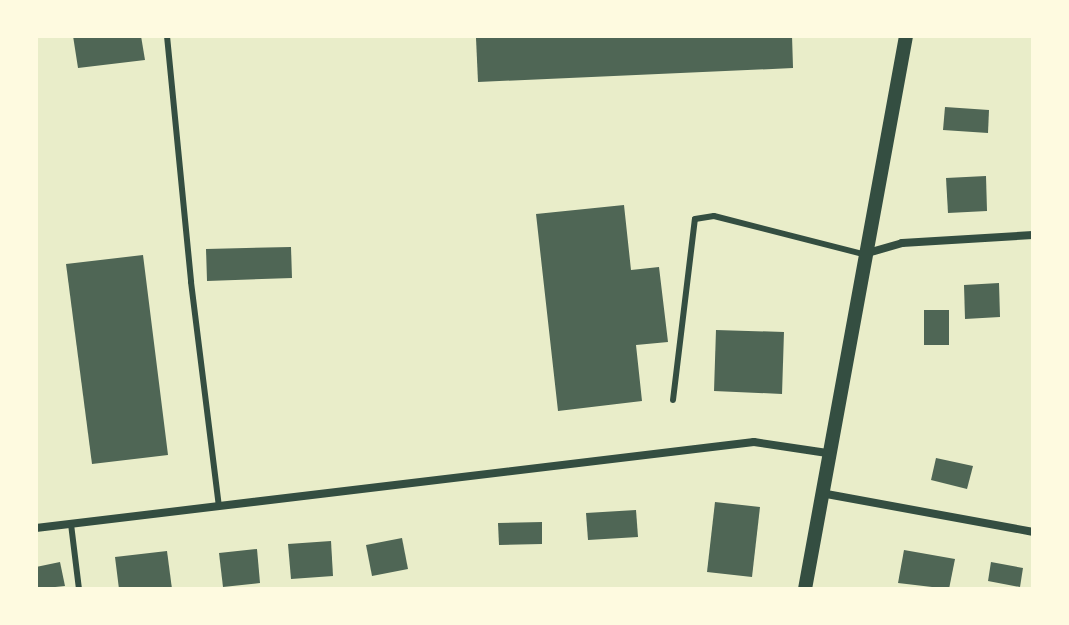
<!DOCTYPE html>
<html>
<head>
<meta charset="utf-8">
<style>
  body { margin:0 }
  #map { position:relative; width:1069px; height:625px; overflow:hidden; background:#e9edc9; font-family:Arial,sans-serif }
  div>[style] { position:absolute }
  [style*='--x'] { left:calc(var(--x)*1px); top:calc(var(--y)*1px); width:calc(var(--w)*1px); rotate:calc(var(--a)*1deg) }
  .building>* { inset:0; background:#4f6655 }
  .service>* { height:6px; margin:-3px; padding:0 3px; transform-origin:3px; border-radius:3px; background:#344e41 }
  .minor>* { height:8px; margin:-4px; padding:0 4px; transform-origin:4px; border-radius:4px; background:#344e41 }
  .tertiary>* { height:14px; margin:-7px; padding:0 7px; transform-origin:7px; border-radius:7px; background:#344e41 }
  span { translate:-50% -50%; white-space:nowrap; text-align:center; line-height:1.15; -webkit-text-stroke:6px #fefae0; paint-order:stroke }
  .frame { position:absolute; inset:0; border:38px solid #fefae0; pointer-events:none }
</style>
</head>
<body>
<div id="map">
  <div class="building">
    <i style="clip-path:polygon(73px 36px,141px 36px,145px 60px,78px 68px)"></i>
    <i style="clip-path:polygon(528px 36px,792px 36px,793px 68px,478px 82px,476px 38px)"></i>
    <i style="clip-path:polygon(945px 107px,989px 110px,988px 133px,943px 130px)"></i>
    <i style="clip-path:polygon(986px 176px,987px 211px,948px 213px,946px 178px)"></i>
    <i style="clip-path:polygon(624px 205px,631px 270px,659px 267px,668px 342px,636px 345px,642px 401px,558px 411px,536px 214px)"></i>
    <i style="clip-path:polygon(291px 247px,292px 278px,207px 281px,206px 249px)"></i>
    <i style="clip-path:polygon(143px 255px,168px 455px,92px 464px,66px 264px)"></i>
    <i style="clip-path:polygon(999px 283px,1000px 317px,965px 319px,964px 285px)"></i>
    <i style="clip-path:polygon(924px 310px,949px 310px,949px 345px,924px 345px)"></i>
    <i style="clip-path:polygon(716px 330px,784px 332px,782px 394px,714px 391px)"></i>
    <i style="clip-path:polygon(936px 458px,973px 466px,967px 489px,931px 480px)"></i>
    <i style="clip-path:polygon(715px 502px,760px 507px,752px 577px,707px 572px)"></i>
    <i style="clip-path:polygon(636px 510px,638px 537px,588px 540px,586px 513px)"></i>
    <i style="clip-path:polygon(542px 522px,542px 544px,499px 545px,498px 523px)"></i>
    <i style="clip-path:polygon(402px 538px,408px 569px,372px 576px,366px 545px)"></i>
    <i style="clip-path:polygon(331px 541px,333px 576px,291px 579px,288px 544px)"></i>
    <i style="clip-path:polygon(257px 549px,260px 583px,223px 587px,219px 553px)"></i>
    <i style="clip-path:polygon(904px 550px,955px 559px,949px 589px,898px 583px)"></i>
    <i style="clip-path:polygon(167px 551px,172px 589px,119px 589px,115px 557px)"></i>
    <i style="clip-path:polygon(60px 562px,65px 586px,36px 589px,36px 567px)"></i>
    <i style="clip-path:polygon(991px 562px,1023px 568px,1020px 587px,988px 581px)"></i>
  </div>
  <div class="service">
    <i style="--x:167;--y:36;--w:247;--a:84.4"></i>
    <i style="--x:191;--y:282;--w:226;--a:82.9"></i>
    <i style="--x:673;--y:400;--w:182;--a:-83.1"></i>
    <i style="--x:695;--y:219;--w:19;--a:-9"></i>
    <i style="--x:714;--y:216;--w:154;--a:14.3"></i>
    <i style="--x:71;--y:524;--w:65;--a:83"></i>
  </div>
  <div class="minor">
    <i style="--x:864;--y:254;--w:40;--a:-16"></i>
    <i style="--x:902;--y:243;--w:131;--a:-3.5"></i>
    <i style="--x:821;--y:493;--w:216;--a:10.4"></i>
    <i style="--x:36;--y:528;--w:723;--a:-6.83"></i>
    <i style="--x:754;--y:442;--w:74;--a:8.6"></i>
  </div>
  <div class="tertiary">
    <i style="--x:805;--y:589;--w:562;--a:-79.65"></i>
  </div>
  <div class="frame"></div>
</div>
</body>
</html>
